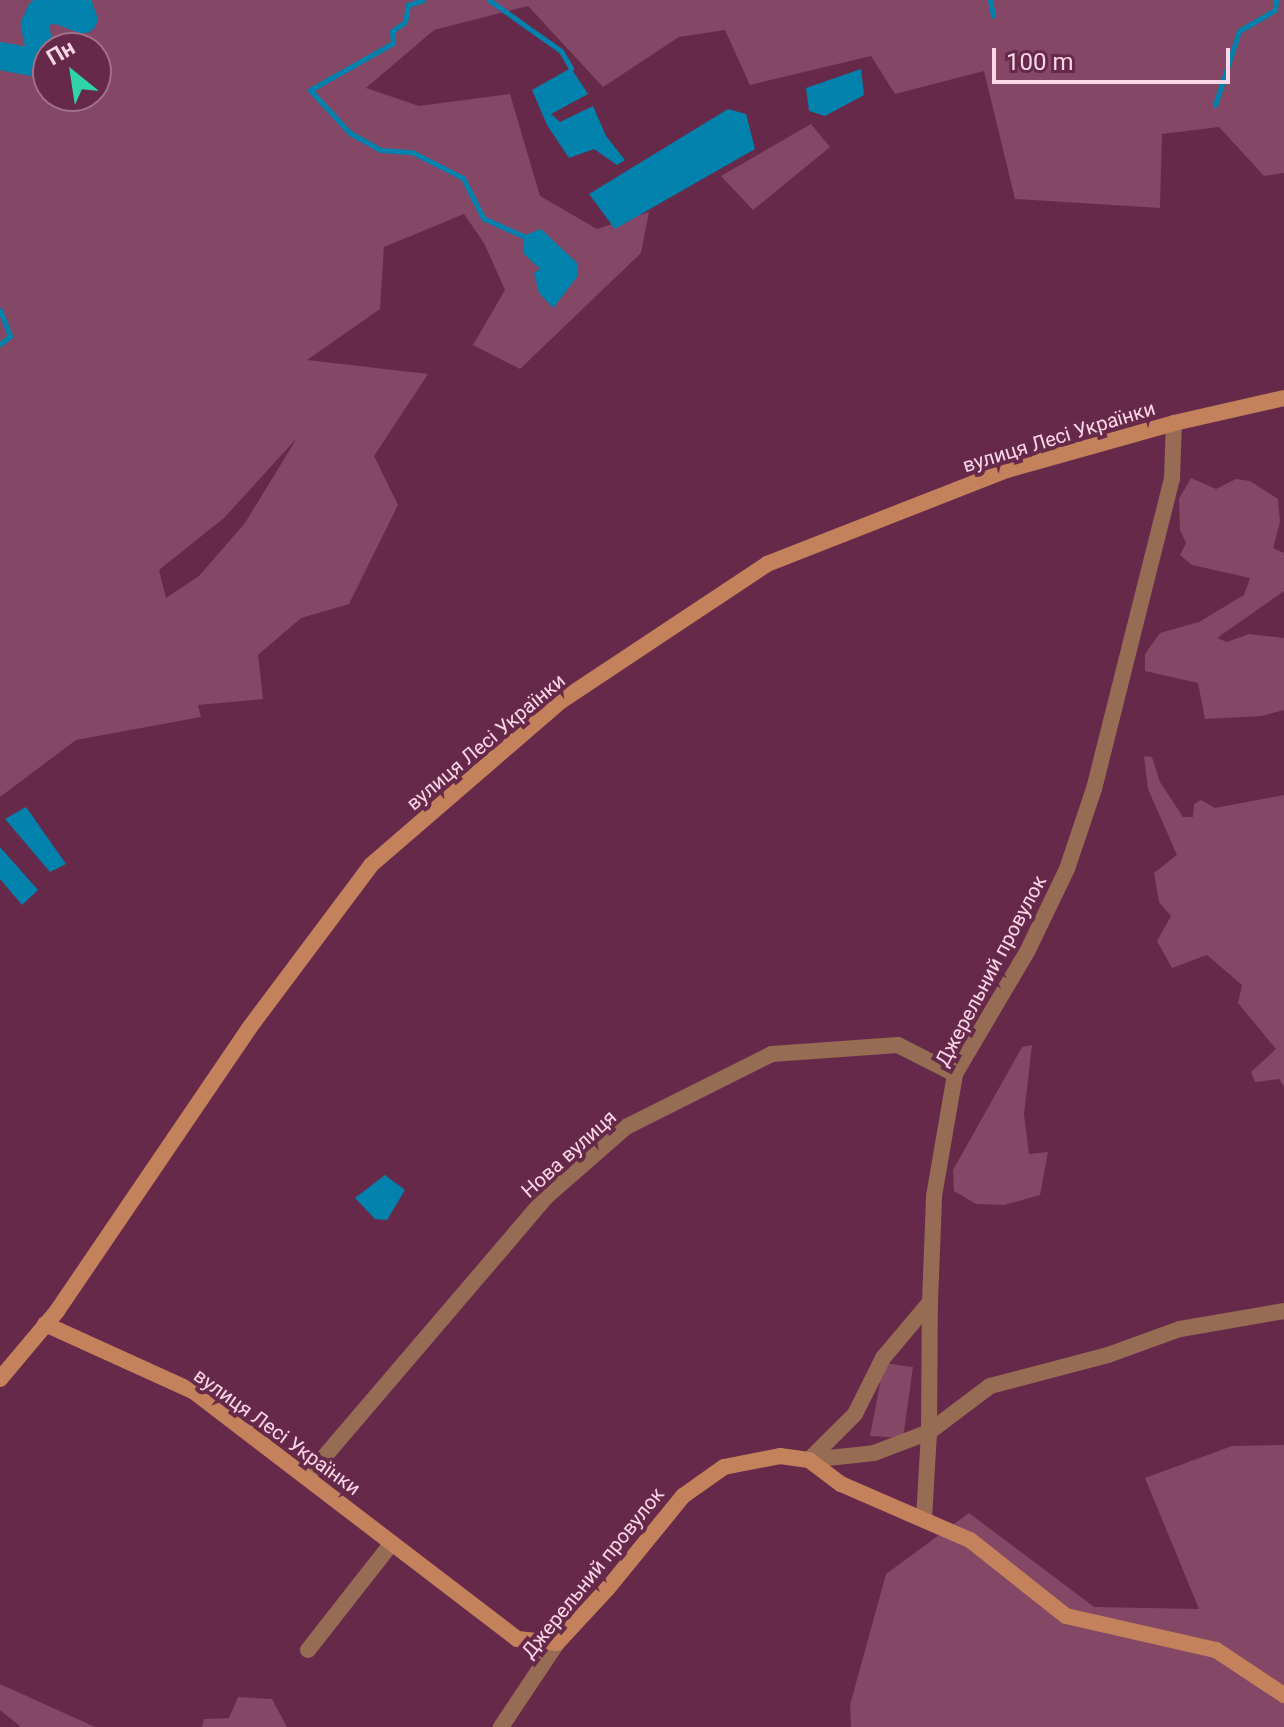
<!DOCTYPE html>
<html>
<head>
<meta charset="utf-8">
<style>
  body { margin:0 }
  #map { position:relative; width:1284px; height:1727px; overflow:hidden; background:#67294a; font-family:Roboto,sans-serif }
  div>[style] { position:absolute }
  [style*='--x'] { left:calc(var(--x)*1px); top:calc(var(--y)*1px); width:calc(var(--w)*1px); rotate:calc(var(--a)*1deg) }
  .green>* { inset:0; background:#844765 }
  .water>* { inset:0; background:#0082ac }
  .stream>* { height:5px; margin:-2.5px; padding:0 2.5px; transform-origin:2.5px; border-radius:2.5px; background:#0082ac }
  .river>* { height:28px; margin:-14px; padding:0 14px; transform-origin:14px; border-radius:14px; background:#0082ac }
  .street>* { height:16px; margin:-8px; padding:0 8px; transform-origin:8px; border-radius:8px; background:#966c55 }
  .secondary>* { height:16px; margin:-8px; padding:0 8px; transform-origin:8px; border-radius:8px; background:#c3825c }
  span { translate:-50% -50%; white-space:nowrap; text-align:center; line-height:1.15; -webkit-text-stroke:8px #67294a; paint-order:stroke }
  .street-label { font-size:20px; color:#fdd6e7 }
  .north { position:absolute; left:32px; top:32px; width:80px; height:80px; box-sizing:border-box; background:#67294a; border:2px solid #a36e89; border-radius:50%; rotate:330deg; font-size:22px; font-weight:700; line-height:32px; text-align:center; color:#fdd6e7 }
  .north::after { content:''; display:block; margin:auto; width:28px; height:36px; background:#31d4a9; clip-path:polygon(50% 0,100% 100%,50% 72%,0 100%) }
  .scale { position:absolute; left:992px; top:48px; width:238px; height:36px; box-sizing:border-box; border:4px solid #fdd6e7; border-top:0; padding-left:10px; font-size:24px; line-height:28px; white-space:nowrap; color:#fdd6e7; -webkit-text-stroke:6px #67294a; paint-order:stroke }
</style>
</head>
<body>
<div id="map">
  <div class="green">
    <i style="clip-path:polygon(evenodd,0 0,1284px 0,1284px 173px,1264px 176px,1219px 127px,1162px 134px,1160px 208px,1015px 199px,984px 71px,895px 94px,871px 56px,750px 85px,725px 30px,679px 37px,603px 87px,528px 6px,434px 30px,366px 88px,419px 106px,510px 94px,540px 196px,597px 229px,649px 212px,641px 253px,520px 369px,473px 345px,505px 290px,484px 243px,464px 214px,384px 247px,380px 309px,307px 360px,428px 374px,374px 456px,398px 505px,349px 604px,301px 618px,258px 655px,263px 699px,198px 705px,201px 717px,76px 740px,0 797px,0 0,48px 48px,96px 48px,96px 96px,48px 96px,48px 48px,0 0,297px 438px,245px 523px,199px 576px,166px 598px,159px 570px,224px 518px,297px 438px)"></i>
    <i style="clip-path:polygon(811px 124px,830px 147px,753px 210px,721px 176px)"></i>
    <i style="clip-path:polygon(1191px 478px,1216px 489px,1236px 479px,1250px 481px,1278px 499px,1280px 522px,1273px 548px,1284px 553px,1284px 591px,1217px 638px,1227px 642px,1249px 634px,1284px 638px,1284px 710px,1262px 716px,1205px 719px,1198px 683px,1145px 671px,1145px 654px,1160px 633px,1199px 622px,1244px 595px,1250px 578px,1192px 565px,1180px 555px,1186px 543px,1180px 530px,1179px 499px)"></i>
    <i style="clip-path:polygon(1144px 756px,1152px 757px,1160px 782px,1183px 817px,1193px 817px,1194px 804px,1201px 800px,1215px 808px,1284px 795px,1284px 1087px,1279px 1079px,1255px 1082px,1251px 1072px,1276px 1049px,1238px 1003px,1242px 985px,1207px 955px,1172px 968px,1157px 941px,1171px 916px,1159px 902px,1154px 873px,1177px 855px,1148px 789px)"></i>
    <i style="clip-path:polygon(1032px 1045px,1024px 1114px,1029px 1154px,1048px 1152px,1040px 1195px,1004px 1205px,976px 1204px,954px 1191px,953px 1170px,1022px 1047px)"></i>
    <i style="clip-path:polygon(884px 1363px,913px 1367px,903px 1438px,870px 1436px)"></i>
    <i style="clip-path:polygon(1284px 1445px,1284px 1727px,851px 1727px,850px 1705px,886px 1574px,969px 1513px,1094px 1607px,1199px 1609px,1145px 1478px,1232px 1446px)"></i>
    <i style="clip-path:polygon(0 1684px,95px 1727px,21px 1727px,0 1710px)"></i>
    <i style="clip-path:polygon(238px 1697px,272px 1699px,287px 1727px,202px 1727px,204px 1719px,229px 1718px)"></i>
  </div>
  <div class="water">
    <i style="clip-path:polygon(571px 68px,588px 94px,551px 114px,560px 122px,593px 106px,606px 136px,625px 160px,617px 165px,594px 149px,569px 158px,547px 125px,532px 90px)"></i>
    <i style="clip-path:polygon(861px 69px,864px 95px,825px 116px,809px 111px,806px 88px)"></i>
    <i style="clip-path:polygon(728px 109px,746px 114px,755px 149px,615px 229px,589px 194px)"></i>
    <i style="clip-path:polygon(541px 229px,578px 264px,577px 277px,553px 308px,539px 293px,534px 273px,540px 269px,523px 253px,523px 236px)"></i>
    <i style="clip-path:polygon(26px 807px,66px 864px,50px 872px,5px 819px)"></i>
    <i style="clip-path:polygon(0 847px,38px 890px,22px 905px,0 879px)"></i>
    <i style="clip-path:polygon(385px 1175px,405px 1190px,387px 1220px,375px 1219px,355px 1198px)"></i>
  </div>
  <div class="stream">
    <i style="--x:423;--y:0;--w:16;--a:162"></i>
    <i style="--x:408;--y:5;--w:17;--a:100"></i>
    <i style="--x:405;--y:22;--w:16;--a:145"></i>
    <i style="--x:392;--y:31;--w:12;--a:85"></i>
    <i style="--x:393;--y:43;--w:95;--a:150.5"></i>
    <i style="--x:310;--y:90;--w:59;--a:47.1"></i>
    <i style="--x:350;--y:133;--w:35;--a:29"></i>
    <i style="--x:381;--y:150;--w:31;--a:4"></i>
    <i style="--x:412;--y:152;--w:57;--a:27"></i>
    <i style="--x:463;--y:178;--w:45;--a:63.4"></i>
    <i style="--x:483;--y:218;--w:44;--a:24.2"></i>
    <i style="--x:489;--y:0;--w:88;--a:35.3"></i>
    <i style="--x:561;--y:51;--w:20;--a:60"></i>
    <i style="--x:990;--y:0;--w:16;--a:79"></i>
    <i style="--x:1215;--y:105;--w:78;--a:-72"></i>
    <i style="--x:1239;--y:31;--w:42;--a:-30.3"></i>
    <i style="--x:1275;--y:10;--w:10;--a:-84"></i>
    <i style="--x:0;--y:310;--w:28;--a:69"></i>
    <i style="--x:10;--y:336;--w:13;--a:141"></i>
  </div>
  <div class="river">
    <i style="--x:0;--y:56;--w:44;--a:10.5"></i>
    <i style="--x:43;--y:64;--w:40;--a:-102"></i>
    <i style="--x:35;--y:25;--w:13;--a:-67"></i>
    <i style="--x:40;--y:13;--w:16;--a:-15"></i>
    <i style="--x:55;--y:9;--w:30;--a:20"></i>
    <i style="--x:83;--y:19;--w:20;--a:-108"></i>
  </div>
  <div class="street">
    <i style="--x:809;--y:1460;--w:65;--a:-45"></i>
    <i style="--x:855;--y:1414;--w:63;--a:-63.4"></i>
    <i style="--x:883;--y:1358;--w:73;--a:-50"></i>
    <i style="--x:930;--y:1302;--w:106;--a:-87.8"></i>
    <i style="--x:934;--y:1196;--w:124;--a:-80.2"></i>
    <i style="--x:955;--y:1074;--w:142;--a:-59.5"></i>
    <i style="--x:1027;--y:952;--w:92;--a:-64.3"></i>
    <i style="--x:1067;--y:869;--w:84;--a:-71.4"></i>
    <i style="--x:1094;--y:789;--w:320;--a:-75.9"></i>
    <i style="--x:1172;--y:479;--w:56;--a:-88"></i>
    <i style="--x:809;--y:1460;--w:65;--a:-6.1"></i>
    <i style="--x:874;--y:1453;--w:59;--a:-20.9"></i>
    <i style="--x:929;--y:1432;--w:130;--a:-89.6"></i>
    <i style="--x:307;--y:1477;--w:368;--a:-49.5"></i>
    <i style="--x:546;--y:1197;--w:106;--a:-41.2"></i>
    <i style="--x:626;--y:1127;--w:163;--a:-26.6"></i>
    <i style="--x:772;--y:1054;--w:126;--a:-4.1"></i>
    <i style="--x:898;--y:1045;--w:64;--a:27"></i>
    <i style="--x:924;--y:1519;--w:87;--a:-86.7"></i>
    <i style="--x:929;--y:1432;--w:76;--a:-37"></i>
    <i style="--x:990;--y:1386;--w:122;--a:-14.7"></i>
    <i style="--x:1108;--y:1355;--w:77;--a:-19.9"></i>
    <i style="--x:1180;--y:1329;--w:106;--a:-9.8"></i>
    <i style="--x:308;--y:1650;--w:136;--a:-51.9"></i>
    <i style="--x:501;--y:1727;--w:101;--a:-56.3"></i>
  </div>
  <div class="secondary">
    <i style="--x:45;--y:1324;--w:162;--a:24.4"></i>
    <i style="--x:193;--y:1391;--w:408;--a:37.4"></i>
    <i style="--x:517;--y:1639;--w:40;--a:5.7"></i>
    <i style="--x:557;--y:1643;--w:75;--a:-47.2"></i>
    <i style="--x:608;--y:1588;--w:119;--a:-50.8"></i>
    <i style="--x:683;--y:1496;--w:50;--a:-35.3"></i>
    <i style="--x:724;--y:1467;--w:57;--a:-11.1"></i>
    <i style="--x:780;--y:1456;--w:29;--a:8"></i>
    <i style="--x:809;--y:1460;--w:40;--a:37"></i>
    <i style="--x:841;--y:1484;--w:141;--a:23.5"></i>
    <i style="--x:970;--y:1540;--w:122;--a:38.4"></i>
    <i style="--x:1066;--y:1616;--w:154;--a:12.8"></i>
    <i style="--x:1216;--y:1650;--w:82;--a:33.5"></i>
    <i style="--x:0;--y:1379;--w:89;--a:-50"></i>
    <i style="--x:57;--y:1311;--w:343;--a:-55.8"></i>
    <i style="--x:250;--y:1027;--w:202;--a:-53.2"></i>
    <i style="--x:371;--y:865;--w:251;--a:-40.8"></i>
    <i style="--x:561;--y:701;--w:247;--a:-33.6"></i>
    <i style="--x:767;--y:564;--w:258;--a:-21.4"></i>
    <i style="--x:1007;--y:470;--w:173;--a:-15.7"></i>
    <i style="--x:1174;--y:423;--w:113;--a:-12.8"></i>
  </div>
  <div class="street-label">
    <span style="left:1059px;top:437px;rotate:-17deg">вулиця Лесі Українки</span>
    <span style="left:486px;top:742px;rotate:-40deg">вулиця Лесі Українки</span>
    <span style="left:991px;top:971px;rotate:-62deg">Джерельний провулок</span>
    <span style="left:569px;top:1154px;rotate:-42deg">Нова вулиця</span>
    <span style="left:277px;top:1432px;rotate:36deg">вулиця Лесі Українки</span>
    <span style="left:593px;top:1573px;rotate:-51deg">Джерельний провулок</span>
  </div>
  <div class="north">Пн</div>
  <div class="scale">100 m</div>
</div>
</body>
</html>
